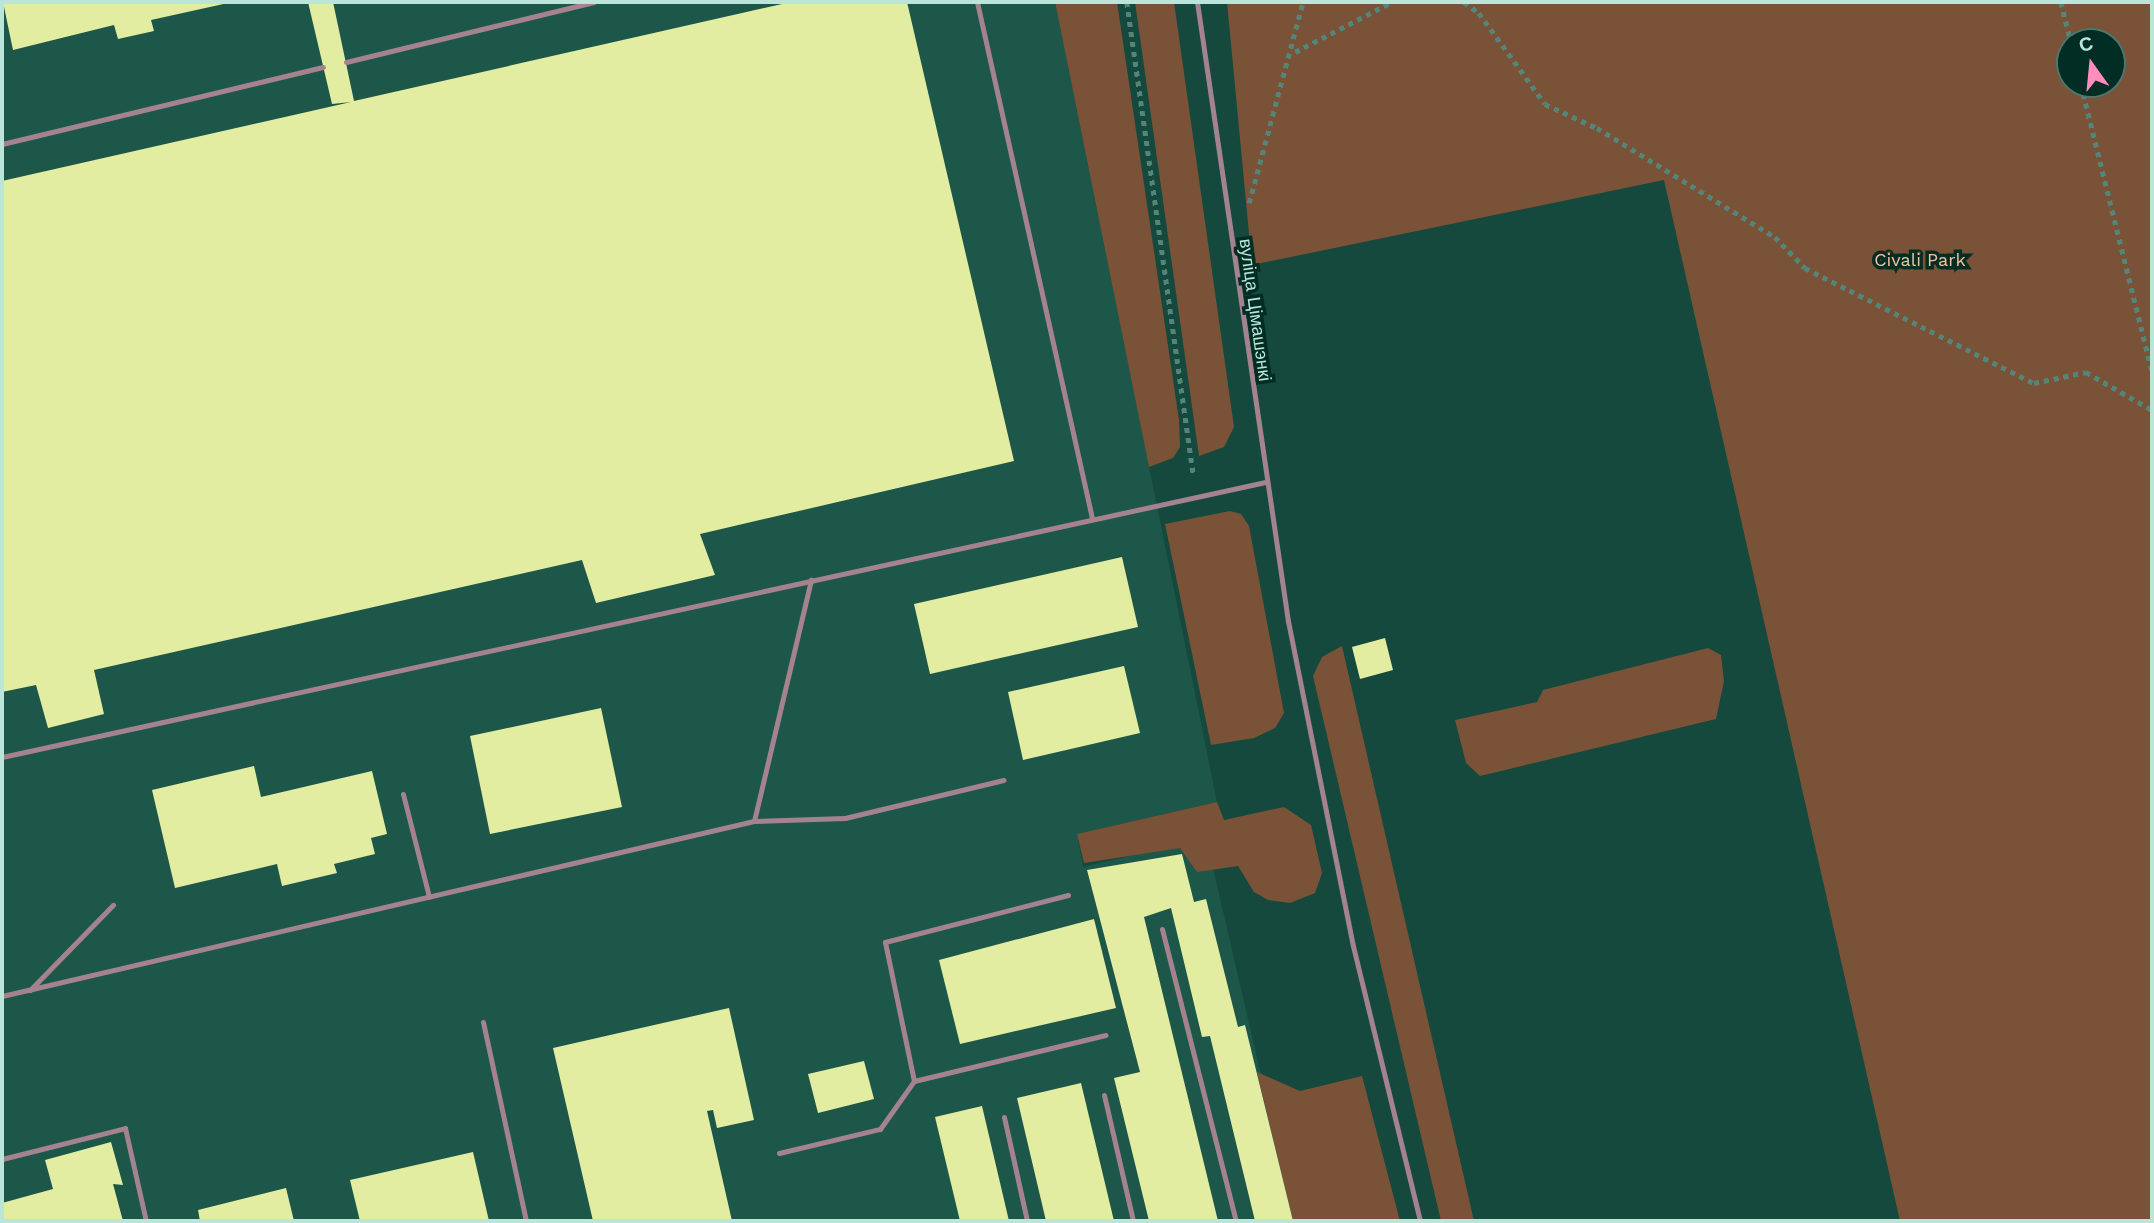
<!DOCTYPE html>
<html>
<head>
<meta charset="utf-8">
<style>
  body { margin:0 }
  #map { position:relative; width:2154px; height:1223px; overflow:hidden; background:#15493d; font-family:"Work Sans",sans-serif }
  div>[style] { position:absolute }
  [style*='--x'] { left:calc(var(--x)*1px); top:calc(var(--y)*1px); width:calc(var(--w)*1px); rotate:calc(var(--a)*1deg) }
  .built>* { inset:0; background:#1d5749 }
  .green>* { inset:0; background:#7a5237 }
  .building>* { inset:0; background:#e3eda1 }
  .path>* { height:4.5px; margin-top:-2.25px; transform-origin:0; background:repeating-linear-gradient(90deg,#558579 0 5px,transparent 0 10px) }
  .service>* { height:5px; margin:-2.5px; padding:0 2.5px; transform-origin:2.5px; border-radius:2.5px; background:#a4838f }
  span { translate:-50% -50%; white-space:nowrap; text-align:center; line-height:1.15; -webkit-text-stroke:7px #022d24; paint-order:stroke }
  .park-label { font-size:18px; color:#f6c19f }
  .street-label { font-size:18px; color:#bae5d8 }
  .frame { position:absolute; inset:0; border:4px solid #bae5d8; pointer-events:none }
  .north { position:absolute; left:2056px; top:28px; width:70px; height:70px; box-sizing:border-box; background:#022d24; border:2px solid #4c776c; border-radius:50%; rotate:345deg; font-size:19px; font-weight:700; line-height:28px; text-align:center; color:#bae5d8 }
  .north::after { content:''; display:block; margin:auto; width:24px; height:32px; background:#fe8ebd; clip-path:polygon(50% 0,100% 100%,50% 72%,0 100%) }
</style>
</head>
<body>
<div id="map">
  <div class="built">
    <i style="clip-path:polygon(2px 2px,1055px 2px,1217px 802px,1077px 834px,1083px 867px,1206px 838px,1295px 1221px,2px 1221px)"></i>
  </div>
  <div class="green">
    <i style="clip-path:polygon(1055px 2px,1117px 2px,1179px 420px,1180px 447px,1173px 458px,1149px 467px)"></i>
    <i style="clip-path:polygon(1135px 2px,1174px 2px,1234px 427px,1224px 447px,1199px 456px)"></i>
    <i style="clip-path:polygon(evenodd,1227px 2px,2152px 2px,2152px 1221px,1900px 1221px,1664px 180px,1252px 265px,1227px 2px,2070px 42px,2112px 42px,2112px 84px,2070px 84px,2070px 42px)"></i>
    <i style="clip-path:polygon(1230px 511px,1241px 514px,1249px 526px,1284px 713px,1275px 728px,1254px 738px,1211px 745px,1165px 524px)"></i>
    <i style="clip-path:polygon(1342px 646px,1474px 1221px,1441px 1221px,1313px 676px,1322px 657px)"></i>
    <i style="clip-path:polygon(1708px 648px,1721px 655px,1724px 681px,1716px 719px,1480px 776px,1466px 763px,1455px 720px,1537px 702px,1543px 690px)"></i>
    <i style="clip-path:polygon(1217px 802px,1224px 820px,1284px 807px,1311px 825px,1322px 873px,1315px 893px,1290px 903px,1268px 900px,1254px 892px,1238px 866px,1197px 872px,1180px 848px,1084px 863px,1077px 834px)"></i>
    <i style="clip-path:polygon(1257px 1072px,1300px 1091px,1362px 1076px,1400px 1221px,1293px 1221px)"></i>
  </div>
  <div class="building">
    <i style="clip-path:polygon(3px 2px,228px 2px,228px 3px,151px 20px,154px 31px,118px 39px,114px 25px,13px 50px)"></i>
    <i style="clip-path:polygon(308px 2px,333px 2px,354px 101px,791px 2px,907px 2px,1014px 461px,700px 534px,715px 575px,596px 603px,582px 560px,94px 670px,104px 714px,48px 728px,36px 685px,2px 692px,2px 181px,351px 102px,332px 104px)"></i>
    <i style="clip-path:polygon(1122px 557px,1138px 627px,930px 674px,914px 604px)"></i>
    <i style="clip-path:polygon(1385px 638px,1393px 670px,1360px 679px,1352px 647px)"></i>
    <i style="clip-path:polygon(1124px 666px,1140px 733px,1023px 760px,1008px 692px)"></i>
    <i style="clip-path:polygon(601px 708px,622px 807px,490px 834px,470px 736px)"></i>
    <i style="clip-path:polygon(254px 766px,261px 797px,372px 771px,387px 834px,371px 838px,375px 854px,334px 864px,337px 873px,282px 886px,277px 864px,175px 888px,152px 790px)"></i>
    <i style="clip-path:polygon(1182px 854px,1194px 902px,1206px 899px,1238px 1027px,1245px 1025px,1293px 1221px,1255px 1221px,1210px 1036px,1202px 1037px,1171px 908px,1144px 917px,1218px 1221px,1149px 1221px,1114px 1078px,1140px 1072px,1087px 870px)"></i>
    <i style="clip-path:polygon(1094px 919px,1116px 1008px,960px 1044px,939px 960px)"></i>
    <i style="clip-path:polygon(729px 1008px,754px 1120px,717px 1128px,713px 1110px,707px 1111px,732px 1221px,593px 1221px,553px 1048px)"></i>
    <i style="clip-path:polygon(864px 1061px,874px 1099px,818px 1113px,808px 1074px)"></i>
    <i style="clip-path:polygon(1081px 1083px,1114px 1221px,1046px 1221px,1017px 1098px)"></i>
    <i style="clip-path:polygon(982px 1106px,1009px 1221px,960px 1221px,935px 1117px)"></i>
    <i style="clip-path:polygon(111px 1142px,123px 1185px,113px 1184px,123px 1221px,2px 1221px,2px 1203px,53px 1189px,45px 1160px)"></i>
    <i style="clip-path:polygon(473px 1152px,489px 1221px,360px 1221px,350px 1180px)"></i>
    <i style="clip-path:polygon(286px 1188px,294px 1221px,200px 1221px,198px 1210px)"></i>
  </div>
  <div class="path">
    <i style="--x:1127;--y:2;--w:479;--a:82"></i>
    <i style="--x:1464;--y:2;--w:19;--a:36"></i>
    <i style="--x:1479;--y:13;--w:112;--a:54"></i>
    <i style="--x:1545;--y:104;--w:57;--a:24.8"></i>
    <i style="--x:1597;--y:128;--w:209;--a:31.5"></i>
    <i style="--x:1775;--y:237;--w:43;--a:45.9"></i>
    <i style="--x:1805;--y:268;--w:256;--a:26.7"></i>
    <i style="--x:2034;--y:383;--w:53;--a:-11.9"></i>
    <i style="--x:2086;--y:372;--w:76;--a:29.9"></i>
    <i style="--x:2061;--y:2;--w:41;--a:76"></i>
    <i style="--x:1295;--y:52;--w:109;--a:-27.3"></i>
    <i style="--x:2081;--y:84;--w:295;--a:76.1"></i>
    <i style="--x:1249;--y:203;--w:208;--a:-75"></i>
  </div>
  <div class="service">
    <i style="--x:977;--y:2;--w:529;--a:77.44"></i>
    <i style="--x:1197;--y:2;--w:626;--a:81.64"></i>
    <i style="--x:1288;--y:621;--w:331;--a:78.7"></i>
    <i style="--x:1353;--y:946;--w:283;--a:76.3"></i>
    <i style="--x:346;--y:62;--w:255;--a:-13.6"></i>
    <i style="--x:2;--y:144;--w:330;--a:-13.5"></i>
    <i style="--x:2;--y:757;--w:1293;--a:-12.28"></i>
    <i style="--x:403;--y:794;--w:106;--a:75.8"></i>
    <i style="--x:754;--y:821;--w:91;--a:-1.9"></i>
    <i style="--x:845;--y:818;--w:163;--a:-13.5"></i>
    <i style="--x:1162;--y:929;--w:301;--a:75.8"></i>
    <i style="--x:30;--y:990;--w:119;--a:-45.7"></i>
    <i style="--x:2;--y:996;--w:772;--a:-13.1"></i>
    <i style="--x:754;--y:821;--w:248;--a:-76.7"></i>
    <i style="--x:483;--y:1022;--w:204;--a:77.8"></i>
    <i style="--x:914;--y:1081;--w:197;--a:-13.5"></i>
    <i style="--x:1104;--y:1095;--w:129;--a:77"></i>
    <i style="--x:1004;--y:1117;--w:107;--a:77.5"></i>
    <i style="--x:779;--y:1153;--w:104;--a:-13.4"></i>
    <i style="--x:880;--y:1129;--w:59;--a:-54.7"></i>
    <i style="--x:914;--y:1081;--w:142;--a:-101.8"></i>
    <i style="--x:885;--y:942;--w:189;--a:-14.4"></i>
    <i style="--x:2;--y:1159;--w:127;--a:-14.1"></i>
    <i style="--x:125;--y:1128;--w:95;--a:77.3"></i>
  </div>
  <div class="park-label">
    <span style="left:1920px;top:260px">Civali Park</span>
  </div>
  <div class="street-label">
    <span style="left:1255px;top:310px;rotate:82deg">вуліца Цімашэнкі</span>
  </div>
  <div class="frame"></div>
  <div class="north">С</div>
</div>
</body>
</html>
